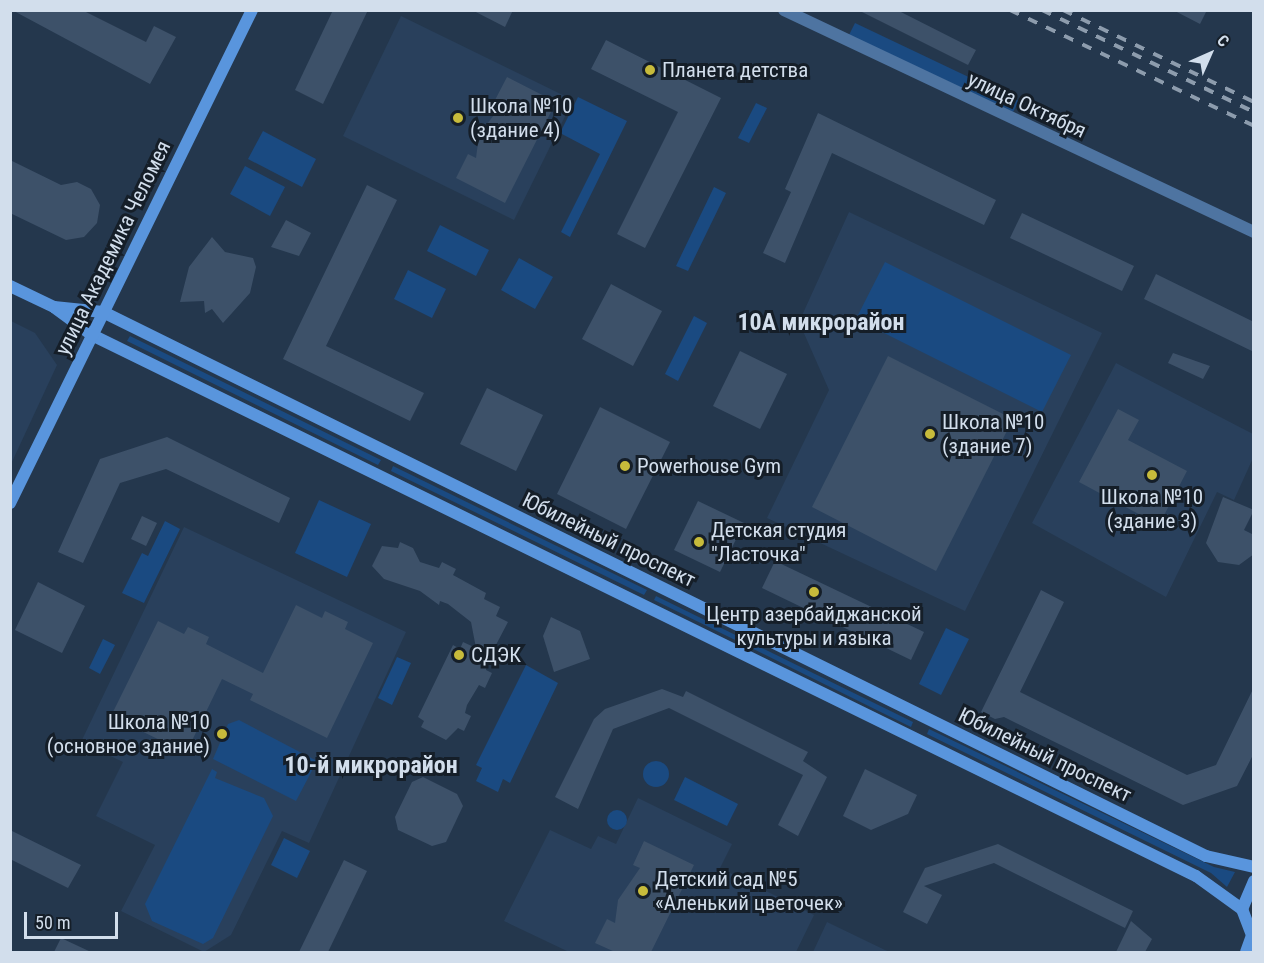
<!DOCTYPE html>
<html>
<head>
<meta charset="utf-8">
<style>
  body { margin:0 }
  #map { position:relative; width:1264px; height:963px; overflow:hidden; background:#24374d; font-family:"Roboto Condensed",sans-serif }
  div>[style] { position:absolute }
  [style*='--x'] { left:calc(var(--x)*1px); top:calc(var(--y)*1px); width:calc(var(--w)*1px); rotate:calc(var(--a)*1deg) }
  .built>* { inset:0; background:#29405c }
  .green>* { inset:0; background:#1a4a81 }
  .round { border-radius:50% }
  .building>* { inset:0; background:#3d5169 }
  .street>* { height:12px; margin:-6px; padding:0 6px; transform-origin:6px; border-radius:6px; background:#4e74a1 }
  .secondary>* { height:12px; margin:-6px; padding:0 6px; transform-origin:6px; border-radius:6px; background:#5995dd }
  .rail>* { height:4px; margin-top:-2px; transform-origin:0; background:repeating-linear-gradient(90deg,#8d9cad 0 10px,transparent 0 20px) }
  .dots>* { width:16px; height:16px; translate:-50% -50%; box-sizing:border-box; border:3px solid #151e28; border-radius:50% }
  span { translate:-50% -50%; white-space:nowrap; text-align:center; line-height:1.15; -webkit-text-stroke:6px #151e28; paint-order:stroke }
  .poi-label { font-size:21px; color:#d2deec }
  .left { translate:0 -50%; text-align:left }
  .right { translate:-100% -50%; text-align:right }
  .street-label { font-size:21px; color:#d2deec }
  .quarter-label { font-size:24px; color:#d2deec; font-weight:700 }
  .frame { position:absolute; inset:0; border:12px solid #d2deec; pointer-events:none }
  .north { position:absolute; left:1180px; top:24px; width:60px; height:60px; -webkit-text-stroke:4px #151e28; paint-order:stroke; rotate:45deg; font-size:16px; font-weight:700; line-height:24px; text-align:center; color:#d2deec }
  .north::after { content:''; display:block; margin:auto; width:21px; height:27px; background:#d2deec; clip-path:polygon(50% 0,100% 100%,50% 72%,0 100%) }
  .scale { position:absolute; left:24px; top:912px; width:94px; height:27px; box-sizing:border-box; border:3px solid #d2deec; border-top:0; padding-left:8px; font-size:18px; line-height:21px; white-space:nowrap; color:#d2deec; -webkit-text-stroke:4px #151e28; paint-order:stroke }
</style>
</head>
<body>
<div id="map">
  <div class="built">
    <i style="clip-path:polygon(401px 16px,573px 100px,514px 220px,343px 136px)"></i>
    <i style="clip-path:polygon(849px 212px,1102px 333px,965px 611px,767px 518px,829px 390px,799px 322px)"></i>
    <i style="clip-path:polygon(11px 321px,35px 333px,57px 365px,11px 464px)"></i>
    <i style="clip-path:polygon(1116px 363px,1253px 434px,1253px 458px,1234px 500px,1217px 492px,1166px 597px,1032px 523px)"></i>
    <i style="clip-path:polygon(184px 527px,406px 632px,309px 843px,282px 831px,231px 935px,204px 952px,121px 911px,155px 845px,96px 816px,123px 762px,81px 742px)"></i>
    <i style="clip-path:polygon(638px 798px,732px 844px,720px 868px,814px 915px,796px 952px,569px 952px,504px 921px,550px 830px,591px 849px,598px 836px,616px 844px)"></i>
    <i style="clip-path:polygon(827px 922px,885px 950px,890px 952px,813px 952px)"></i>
  </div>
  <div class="green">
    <i style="clip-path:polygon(855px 23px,1019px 101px,1013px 112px,849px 35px)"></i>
    <i style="clip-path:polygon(578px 97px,627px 121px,570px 237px,561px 232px,600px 154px,560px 133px)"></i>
    <i style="clip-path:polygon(756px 103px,767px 108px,749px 143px,738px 138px)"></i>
    <i style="clip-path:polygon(263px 131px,316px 159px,302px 187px,248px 159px)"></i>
    <i style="clip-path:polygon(245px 166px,285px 187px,270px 216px,230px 194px)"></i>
    <i style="clip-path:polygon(714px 187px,726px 193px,688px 271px,676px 266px)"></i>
    <i style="clip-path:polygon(440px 225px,489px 250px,476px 276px,427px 251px)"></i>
    <i style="clip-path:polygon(519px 258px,553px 277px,535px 309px,501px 290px)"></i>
    <i style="clip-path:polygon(885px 262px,1071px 355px,1042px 412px,856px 319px)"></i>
    <i style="clip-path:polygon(408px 270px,446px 289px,432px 318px,394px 299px)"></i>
    <i style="clip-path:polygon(694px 316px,707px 323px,678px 381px,665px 374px)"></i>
    <i style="clip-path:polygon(130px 336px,381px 460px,378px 465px,127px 341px)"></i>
    <i style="clip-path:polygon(393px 466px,647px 590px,644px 595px,391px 471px)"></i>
    <i style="clip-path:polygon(319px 500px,371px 524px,347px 577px,295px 553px)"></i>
    <i style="clip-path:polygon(165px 521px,180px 529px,144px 603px,122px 593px,142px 553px,148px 556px)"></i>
    <i style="clip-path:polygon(656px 596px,913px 722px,911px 727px,654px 600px)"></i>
    <i style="clip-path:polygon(946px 628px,969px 639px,941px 695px,919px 684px)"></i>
    <i style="clip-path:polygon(103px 639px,115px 645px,100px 674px,89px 668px)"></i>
    <i style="clip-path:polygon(397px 657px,411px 663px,392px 705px,378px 698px)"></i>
    <i style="clip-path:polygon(526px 665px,558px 683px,510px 783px,503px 779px,498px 792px,476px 781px,482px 768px,476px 765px)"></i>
    <i style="clip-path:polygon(239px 720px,317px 761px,296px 801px,213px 759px,228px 724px)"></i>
    <i style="clip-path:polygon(929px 729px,1214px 867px,1235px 872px,1227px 887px,1211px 873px,927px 734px)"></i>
    <i class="round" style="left:643px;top:761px;width:26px;height:26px"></i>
    <i style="clip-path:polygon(212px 769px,217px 772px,215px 778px,264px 798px,273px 816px,213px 938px,203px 944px,152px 921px,145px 904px)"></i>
    <i style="clip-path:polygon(685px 777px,738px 804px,727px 826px,674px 800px)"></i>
    <i class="round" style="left:607px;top:810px;width:20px;height:20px"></i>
    <i style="clip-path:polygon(284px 838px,310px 851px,297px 878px,271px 865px)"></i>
  </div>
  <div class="building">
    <i style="clip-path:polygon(12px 10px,82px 10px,146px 42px,154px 26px,176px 37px,150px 84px)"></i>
    <i style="clip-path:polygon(333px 10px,368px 10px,323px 104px,295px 90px)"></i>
    <i style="clip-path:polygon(472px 10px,513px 10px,505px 27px)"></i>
    <i style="clip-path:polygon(858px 10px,897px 10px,976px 50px,968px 65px)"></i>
    <i style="clip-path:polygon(1173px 10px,1207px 10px,1200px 24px)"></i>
    <i style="clip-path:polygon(606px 40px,721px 98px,645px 248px,617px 234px,678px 112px,591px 69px)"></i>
    <i style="clip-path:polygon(507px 77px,556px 102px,505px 203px,456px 178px,468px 154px,476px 158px,479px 135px,502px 104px,495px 100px)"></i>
    <i style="clip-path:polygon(818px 113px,996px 200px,984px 225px,832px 153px,785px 263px,763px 253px,791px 192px,785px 189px)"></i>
    <i style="clip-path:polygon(10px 160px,61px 185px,77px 182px,91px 189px,100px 205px,97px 223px,84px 237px,66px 240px,10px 213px)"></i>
    <i style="clip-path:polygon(367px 185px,397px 200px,326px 346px,424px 393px,410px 421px,283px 359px)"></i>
    <i style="clip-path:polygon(1022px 213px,1134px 266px,1122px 291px,1010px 238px)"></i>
    <i style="clip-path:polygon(286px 220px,311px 233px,299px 256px,271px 247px)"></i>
    <i style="clip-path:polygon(212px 237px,225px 252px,253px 258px,256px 267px,250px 293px,223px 323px,212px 309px,205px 313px,204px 301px,180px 302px,189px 267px)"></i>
    <i style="clip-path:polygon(1156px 274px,1254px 322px,1254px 352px,1144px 299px)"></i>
    <i style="clip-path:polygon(611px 284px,662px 311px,633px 366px,582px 339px)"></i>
    <i style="clip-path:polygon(740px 351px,787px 374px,760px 429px,713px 406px)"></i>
    <i style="clip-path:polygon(1173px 353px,1210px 366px,1203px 379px,1168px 363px)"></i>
    <i style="clip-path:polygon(888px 356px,1013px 419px,936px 571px,812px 507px)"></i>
    <i style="clip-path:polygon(487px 388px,543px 415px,516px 471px,460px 444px)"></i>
    <i style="clip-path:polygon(600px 407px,670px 442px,626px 529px,557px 494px)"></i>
    <i style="clip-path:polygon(1118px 409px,1139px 420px,1128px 440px,1187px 471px,1159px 525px,1079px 482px)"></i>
    <i style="clip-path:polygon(167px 437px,290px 498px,279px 523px,166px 469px,120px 483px,83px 563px,58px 552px,100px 459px)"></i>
    <i style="clip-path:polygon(1223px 497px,1254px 510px,1244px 530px,1254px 535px,1254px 554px,1239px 565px,1218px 562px,1206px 543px)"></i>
    <i style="clip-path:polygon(698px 501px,744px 523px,720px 572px,674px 550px)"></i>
    <i style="clip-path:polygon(142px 516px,157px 523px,146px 546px,131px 539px)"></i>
    <i style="clip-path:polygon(400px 542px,413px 548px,420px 562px,439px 568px,442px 562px,456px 569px,453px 575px,486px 593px,484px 599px,500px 607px,496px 616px,508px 622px,487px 662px,486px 670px,492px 673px,485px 688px,479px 685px,467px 705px,465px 713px,471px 716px,464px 731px,458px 728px,446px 740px,421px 727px,424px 721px,418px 717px,453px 645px,460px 649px,463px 642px,476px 648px,471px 622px,448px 604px,440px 601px,439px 605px,420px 591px,384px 579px,372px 566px,382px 546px,398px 548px)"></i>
    <i style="clip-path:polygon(775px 561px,924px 632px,911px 660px,762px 588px)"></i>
    <i style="clip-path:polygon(38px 582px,85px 606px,62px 653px,15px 630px)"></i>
    <i style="clip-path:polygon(1041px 590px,1064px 602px,1020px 692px,1187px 775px,1216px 765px,1254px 687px,1254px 753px,1237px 786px,1183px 805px,1004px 717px,995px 719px,981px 712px)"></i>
    <i style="clip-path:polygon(296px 605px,322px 618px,325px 611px,348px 622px,345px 629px,373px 643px,327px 738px,250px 700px,253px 694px,222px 679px,186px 753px,111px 716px,158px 621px,184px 634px,188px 627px,209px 637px,206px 644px,263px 673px)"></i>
    <i style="clip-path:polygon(551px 617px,580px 631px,590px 659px,554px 672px,543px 636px)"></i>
    <i style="clip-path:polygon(662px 689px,683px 697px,686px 691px,808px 752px,803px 761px,827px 777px,798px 836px,778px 825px,803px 775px,669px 708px,613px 729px,578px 809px,555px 797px,594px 719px,605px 709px)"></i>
    <i style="clip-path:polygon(865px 769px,917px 795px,908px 814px,871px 830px,843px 816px)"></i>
    <i style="clip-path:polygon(423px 777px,457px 794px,463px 806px,446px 842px,432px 846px,398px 830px,395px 817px,412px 782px)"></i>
    <i style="clip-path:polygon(10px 830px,81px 865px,68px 888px,10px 859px)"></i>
    <i style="clip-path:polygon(644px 841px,694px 865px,651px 952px,615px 952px,595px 943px,607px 919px,615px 923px,618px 900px,640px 868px,633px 865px)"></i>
    <i style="clip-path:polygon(998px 844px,1133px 911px,1125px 928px,994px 863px,924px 886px,942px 895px,927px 924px,903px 912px,925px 868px)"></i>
    <i style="clip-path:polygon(344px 860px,367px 871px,328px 952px,299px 952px)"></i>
    <i style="clip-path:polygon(1131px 921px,1152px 939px,1145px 952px,1116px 952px)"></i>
    <i style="clip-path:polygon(61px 938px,91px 952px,54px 952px)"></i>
  </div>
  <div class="street">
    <i style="--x:784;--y:10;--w:520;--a:25.28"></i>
  </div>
  <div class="secondary">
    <i style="--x:10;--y:286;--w:49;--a:25.5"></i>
    <i style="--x:54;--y:307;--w:49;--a:5.8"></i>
    <i style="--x:103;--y:312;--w:1230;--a:26.25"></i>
    <i style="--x:1206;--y:856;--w:49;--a:12.9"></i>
    <i style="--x:55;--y:308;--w:46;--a:36.1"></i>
    <i style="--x:92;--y:335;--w:1229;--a:26.11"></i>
    <i style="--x:1196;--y:876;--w:57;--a:35.7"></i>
    <i style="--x:10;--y:503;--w:549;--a:-63.85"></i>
    <i style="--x:1254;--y:881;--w:30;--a:113"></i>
    <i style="--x:1242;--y:909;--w:34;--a:69"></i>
    <i style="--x:1246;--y:952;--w:15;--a:-70"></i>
  </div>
  <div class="rail">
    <i style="--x:1010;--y:10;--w:270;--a:25.4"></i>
    <i style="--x:1042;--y:10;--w:235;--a:25.7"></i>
    <i style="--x:1063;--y:10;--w:212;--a:25.7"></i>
  </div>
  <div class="dots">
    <i style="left:650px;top:70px;background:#c7bb3b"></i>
    <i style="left:458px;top:118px;background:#c7bb3b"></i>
    <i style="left:930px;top:434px;background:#c7bb3b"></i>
    <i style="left:625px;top:466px;background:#c7bb3b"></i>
    <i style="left:1152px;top:475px;background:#c7bb3b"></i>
    <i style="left:699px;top:542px;background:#c7bb3b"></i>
    <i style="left:814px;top:592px;background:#c7bb3b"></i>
    <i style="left:459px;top:655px;background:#c7bb3b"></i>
    <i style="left:222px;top:734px;background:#c7bb3b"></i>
    <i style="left:643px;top:891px;background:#c7bb3b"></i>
  </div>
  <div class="poi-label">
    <span class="left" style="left:662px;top:70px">Планета детства</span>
    <span class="left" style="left:470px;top:118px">Школа №10<br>(здание 4)</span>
    <span class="left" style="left:942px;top:434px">Школа №10<br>(здание 7)</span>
    <span class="left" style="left:637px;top:466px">Powerhouse Gym</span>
    <span style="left:1152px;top:509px">Школа №10<br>(здание 3)</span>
    <span class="left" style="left:711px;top:542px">Детская студия<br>"Ласточка"</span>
    <span style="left:814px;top:626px">Центр азербайджанской<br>культуры и языка</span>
    <span class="left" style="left:471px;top:655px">СДЭК</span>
    <span class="right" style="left:210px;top:734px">Школа №10<br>(основное здание)</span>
    <span class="left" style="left:655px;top:891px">Детский сад №5<br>«Аленький цветочек»</span>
  </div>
  <div class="street-label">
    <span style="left:1027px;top:105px;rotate:25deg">улица Октября</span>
    <span style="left:113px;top:248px;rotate:-64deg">улица Академика Челомея</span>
    <span style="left:609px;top:540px;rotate:26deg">Юбилейный проспект</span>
    <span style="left:1045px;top:755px;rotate:26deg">Юбилейный проспект</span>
  </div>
  <div class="quarter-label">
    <span style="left:821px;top:323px">10А микрорайон</span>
    <span style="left:371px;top:766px">10-й микрорайон</span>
  </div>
  <div class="frame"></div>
  <div class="north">С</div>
  <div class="scale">50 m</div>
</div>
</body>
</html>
